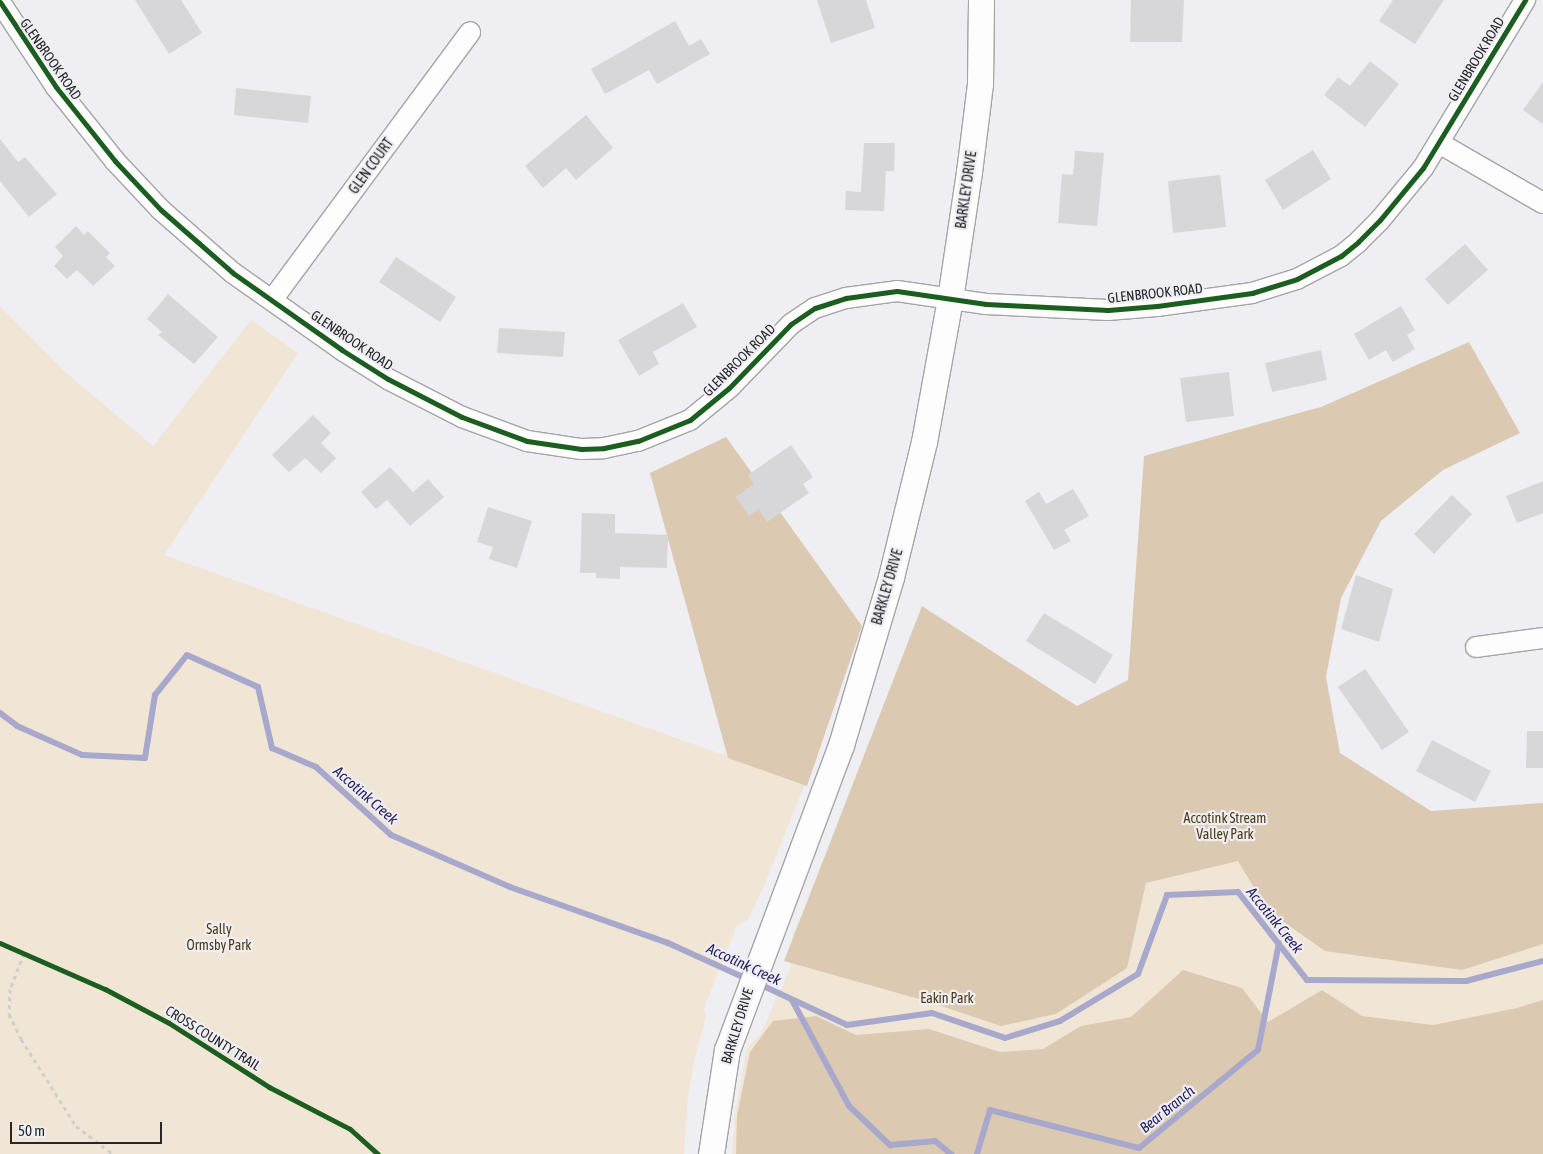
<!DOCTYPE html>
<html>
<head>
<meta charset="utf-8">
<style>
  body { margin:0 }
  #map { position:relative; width:1543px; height:1154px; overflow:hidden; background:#efeff3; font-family:"Asap Condensed",sans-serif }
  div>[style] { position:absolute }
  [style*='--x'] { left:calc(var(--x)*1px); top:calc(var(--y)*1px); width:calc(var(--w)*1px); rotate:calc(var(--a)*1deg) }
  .green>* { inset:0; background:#f1e6d6 }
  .forest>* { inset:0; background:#dbcab1 }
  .stream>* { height:6px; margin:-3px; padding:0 3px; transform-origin:3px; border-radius:3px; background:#a8a8cc }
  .building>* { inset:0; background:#d7d7da }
  .path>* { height:3px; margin-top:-1.5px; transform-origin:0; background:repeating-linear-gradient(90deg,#cfcfd0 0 4px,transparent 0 8px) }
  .roads { filter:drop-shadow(1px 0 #a5a5a7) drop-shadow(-1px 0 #a5a5a7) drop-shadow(0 1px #a5a5a7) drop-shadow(0 -1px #a5a5a7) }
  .minor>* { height:20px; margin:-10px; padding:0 10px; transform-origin:10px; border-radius:10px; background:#fdfdfd }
  .tertiary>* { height:25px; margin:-12.5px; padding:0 12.5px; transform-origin:12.5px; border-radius:12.5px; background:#fdfdfd }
  .cycleway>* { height:5px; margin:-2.5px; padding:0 2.5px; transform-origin:2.5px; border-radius:2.5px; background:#1b5e20 }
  span { translate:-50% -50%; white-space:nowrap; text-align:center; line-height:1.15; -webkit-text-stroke:4.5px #eeeef4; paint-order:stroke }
  .street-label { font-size:14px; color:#262729 }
  .park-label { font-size:14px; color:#4f3912 }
  .water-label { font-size:15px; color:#29215d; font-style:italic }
  .scale { position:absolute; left:10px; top:1122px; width:152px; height:22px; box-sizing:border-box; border:2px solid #262729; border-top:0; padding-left:6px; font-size:15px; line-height:18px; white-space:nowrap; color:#262729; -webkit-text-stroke:4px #eeeef4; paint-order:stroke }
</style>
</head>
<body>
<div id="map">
  <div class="green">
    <i style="clip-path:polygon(0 306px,63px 370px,153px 446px,251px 320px,298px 353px,164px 555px,805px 784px,764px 886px,748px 920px,737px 925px,704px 1008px,706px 1017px,694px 1061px,688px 1097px,684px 1154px,0 1154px)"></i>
    <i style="clip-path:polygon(1147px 517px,1349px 857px,1543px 846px,1543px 1154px,732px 1154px,735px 1114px,747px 1047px,760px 1035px,797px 953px,793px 934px,824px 868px,1121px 895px)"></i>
  </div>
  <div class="forest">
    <i style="clip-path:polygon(1469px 342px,1520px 433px,1443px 470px,1381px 521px,1341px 598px,1326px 677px,1340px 753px,1431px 811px,1543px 803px,1543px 944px,1462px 970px,1325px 951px,1268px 911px,1238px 861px,1146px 883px,1127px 968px,1056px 1014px,1001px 1026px,926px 1001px,784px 961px,922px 606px,1077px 706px,1128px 680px,1144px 456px,1321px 407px)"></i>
    <i style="clip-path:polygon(726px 437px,862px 626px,807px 786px,728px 758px,650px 473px)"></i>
    <i style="clip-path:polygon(1183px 970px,1242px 988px,1268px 1022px,1322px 990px,1362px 1016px,1433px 1025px,1517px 1008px,1543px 1000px,1543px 1154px,736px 1154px,737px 1116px,750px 1052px,773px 1021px,816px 1016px,856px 1035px,929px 1029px,1000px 1052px,1043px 1049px,1081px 1026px,1131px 1017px)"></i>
  </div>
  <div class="stream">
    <i style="--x:0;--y:713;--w:21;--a:37"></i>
    <i style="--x:17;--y:726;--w:71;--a:24"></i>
    <i style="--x:82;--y:755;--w:63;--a:2.7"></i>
    <i style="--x:145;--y:758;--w:64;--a:-81"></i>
    <i style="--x:155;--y:695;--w:51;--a:-51.3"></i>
    <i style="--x:187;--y:655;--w:78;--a:24.3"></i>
    <i style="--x:258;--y:687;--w:63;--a:77.1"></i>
    <i style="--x:272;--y:748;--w:48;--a:23.4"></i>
    <i style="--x:316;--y:767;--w:101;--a:42.2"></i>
    <i style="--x:391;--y:835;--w:130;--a:23.6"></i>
    <i style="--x:510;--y:887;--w:168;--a:19.5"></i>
    <i style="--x:668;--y:943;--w:87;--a:24.5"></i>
    <i style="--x:757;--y:983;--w:99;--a:25"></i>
    <i style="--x:847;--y:1025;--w:86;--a:-8"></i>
    <i style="--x:932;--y:1013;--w:77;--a:18.9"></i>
    <i style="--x:1005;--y:1038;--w:58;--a:-17.2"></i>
    <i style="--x:1060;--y:1021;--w:91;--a:-31.1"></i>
    <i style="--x:1138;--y:974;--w:84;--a:-69.8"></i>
    <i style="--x:1167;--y:895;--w:71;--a:-2.4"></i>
    <i style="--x:1238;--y:892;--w:112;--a:51.9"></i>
    <i style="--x:1307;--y:980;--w:159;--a:0.4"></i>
    <i style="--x:1466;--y:981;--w:80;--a:-14.6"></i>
    <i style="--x:792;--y:1000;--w:120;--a:61.7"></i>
    <i style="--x:849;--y:1106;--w:57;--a:43.6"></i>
    <i style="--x:890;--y:1145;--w:45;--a:-5.1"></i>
    <i style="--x:935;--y:1141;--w:21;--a:39"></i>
    <i style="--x:977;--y:1154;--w:46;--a:-73.5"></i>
    <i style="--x:990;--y:1110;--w:154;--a:14.3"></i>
    <i style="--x:1139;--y:1148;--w:154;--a:-39.5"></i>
    <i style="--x:1258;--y:1050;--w:109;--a:-78.9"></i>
  </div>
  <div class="building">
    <i style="clip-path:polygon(135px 0,181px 0,202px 33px,169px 54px)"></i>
    <i style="clip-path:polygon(817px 0,866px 0,875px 28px,831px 43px)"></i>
    <i style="clip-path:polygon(1131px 0,1184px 0,1182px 42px,1130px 42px)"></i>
    <i style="clip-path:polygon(1393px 0,1444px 0,1415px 44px,1379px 21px)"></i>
    <i style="clip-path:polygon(675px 21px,689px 46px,701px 39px,710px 54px,657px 84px,649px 70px,605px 94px,591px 69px)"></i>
    <i style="clip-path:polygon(1370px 61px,1399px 84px,1365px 127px,1324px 95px,1338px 77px,1350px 86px)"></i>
    <i style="clip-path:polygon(1543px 82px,1543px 124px,1523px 110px)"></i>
    <i style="clip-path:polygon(236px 88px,311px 96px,308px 123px,234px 115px)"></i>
    <i style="clip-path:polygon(586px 115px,613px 148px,576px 180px,566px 168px,543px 188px,525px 166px)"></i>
    <i style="clip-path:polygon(0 139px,18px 162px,25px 157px,57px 194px,29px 217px,0 181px)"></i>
    <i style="clip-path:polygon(864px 143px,895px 143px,894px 171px,886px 171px,884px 211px,845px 210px,846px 191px,861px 192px)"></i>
    <i style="clip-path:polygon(1313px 150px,1331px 179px,1283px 210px,1265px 180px)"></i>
    <i style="clip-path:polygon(1075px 151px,1104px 153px,1097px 226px,1058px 223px,1062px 174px,1073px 175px)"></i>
    <i style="clip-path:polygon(1220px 175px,1226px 227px,1173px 233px,1168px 181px)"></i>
    <i style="clip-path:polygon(76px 226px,84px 235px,88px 231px,110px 253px,106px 257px,115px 266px,93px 286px,77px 270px,67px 279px,54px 266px,63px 256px,55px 247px)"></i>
    <i style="clip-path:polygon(1465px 244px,1488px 270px,1448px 305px,1425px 279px)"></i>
    <i style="clip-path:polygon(396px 257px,456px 297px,440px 322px,379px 282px)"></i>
    <i style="clip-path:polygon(168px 294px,218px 337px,194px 364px,158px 335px,162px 332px,147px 319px)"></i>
    <i style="clip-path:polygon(683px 303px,697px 327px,653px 352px,659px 364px,639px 376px,618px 340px)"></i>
    <i style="clip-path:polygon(1401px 306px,1415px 330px,1407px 335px,1415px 349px,1393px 362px,1386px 350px,1369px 360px,1354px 334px)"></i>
    <i style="clip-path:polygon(499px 328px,565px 332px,563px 357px,497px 353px)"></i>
    <i style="clip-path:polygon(1321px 350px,1327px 380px,1272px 392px,1265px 363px)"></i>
    <i style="clip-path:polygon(1229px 372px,1234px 416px,1186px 422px,1180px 378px)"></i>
    <i style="clip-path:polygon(313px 415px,331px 433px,321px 443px,336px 458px,321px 473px,305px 458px,289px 472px,272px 455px)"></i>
    <i style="clip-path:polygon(791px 445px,813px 477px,803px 484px,809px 493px,767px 522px,759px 509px,749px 516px,736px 497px,754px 484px,748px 475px)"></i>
    <i style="clip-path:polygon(390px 467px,413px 492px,428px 479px,444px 497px,410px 526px,387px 500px,376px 509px,361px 492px)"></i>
    <i style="clip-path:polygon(1543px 481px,1543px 513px,1517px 523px,1506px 496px)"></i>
    <i style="clip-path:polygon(1073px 489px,1089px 516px,1064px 530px,1071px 541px,1054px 550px,1025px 501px,1039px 492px,1046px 504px)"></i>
    <i style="clip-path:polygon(1452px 495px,1472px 514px,1434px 554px,1414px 534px)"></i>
    <i style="clip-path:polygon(488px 507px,532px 521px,517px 568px,489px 559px,493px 547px,477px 542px)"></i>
    <i style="clip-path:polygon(582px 513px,615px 514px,615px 533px,668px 535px,667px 568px,620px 567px,620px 579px,596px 578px,596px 573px,580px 573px)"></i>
    <i style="clip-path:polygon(1356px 575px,1393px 589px,1379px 642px,1341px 629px)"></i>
    <i style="clip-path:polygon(1044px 613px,1113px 655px,1095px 684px,1026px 641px)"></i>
    <i style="clip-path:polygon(1365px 669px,1409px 732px,1382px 750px,1338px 687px)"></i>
    <i style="clip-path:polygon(1527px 731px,1543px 731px,1543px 768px,1526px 768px)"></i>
    <i style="clip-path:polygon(1432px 740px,1491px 771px,1475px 802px,1416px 771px)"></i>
  </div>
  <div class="path">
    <i style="--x:24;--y:953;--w:39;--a:111"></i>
    <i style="--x:10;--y:989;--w:25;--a:92"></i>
    <i style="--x:9;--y:1014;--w:28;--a:64"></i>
    <i style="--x:21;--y:1039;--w:103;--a:57.7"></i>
    <i style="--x:76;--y:1126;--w:46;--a:37.1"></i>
  </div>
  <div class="roads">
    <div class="minor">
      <i style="--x:0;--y:2;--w:102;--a:56.6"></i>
      <i style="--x:56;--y:87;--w:95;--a:51.4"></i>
      <i style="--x:115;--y:161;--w:67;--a:46.8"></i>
      <i style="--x:161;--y:210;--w:96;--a:41.2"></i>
      <i style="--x:233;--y:273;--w:133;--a:35.2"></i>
      <i style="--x:342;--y:350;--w:54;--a:32.2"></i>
      <i style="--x:388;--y:379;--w:83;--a:27.2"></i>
      <i style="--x:462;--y:417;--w:69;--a:20.3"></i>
      <i style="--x:527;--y:441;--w:55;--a:8.4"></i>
      <i style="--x:581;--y:449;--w:23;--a:-2"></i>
      <i style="--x:604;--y:448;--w:35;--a:-12"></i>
      <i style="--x:638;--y:441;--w:56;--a:-22"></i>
      <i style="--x:690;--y:420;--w:50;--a:-39.4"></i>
      <i style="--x:729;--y:388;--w:89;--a:-45.9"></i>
      <i style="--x:791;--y:324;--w:29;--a:-34"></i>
      <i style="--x:815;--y:308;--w:33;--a:-18"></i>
      <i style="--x:846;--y:298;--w:51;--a:-7.8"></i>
      <i style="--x:897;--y:291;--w:90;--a:8.3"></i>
      <i style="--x:986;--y:304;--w:122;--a:2.8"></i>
      <i style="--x:1108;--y:310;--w:49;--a:-4.7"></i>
      <i style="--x:1157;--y:306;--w:96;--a:-7.8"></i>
      <i style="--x:1252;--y:293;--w:47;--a:-17.3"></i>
      <i style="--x:1297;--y:279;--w:50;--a:-27.6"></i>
      <i style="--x:1341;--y:256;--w:22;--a:-39"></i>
      <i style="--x:1358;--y:242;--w:31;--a:-45"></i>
      <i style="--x:1380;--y:220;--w:67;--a:-50.4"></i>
      <i style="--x:1423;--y:168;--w:197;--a:-58.7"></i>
      <i style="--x:1439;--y:143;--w:120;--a:30"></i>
      <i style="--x:272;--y:300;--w:333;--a:-53.5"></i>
      <i style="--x:1476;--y:647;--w:68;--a:-7.7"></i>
    </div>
    <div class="tertiary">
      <i style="--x:711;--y:1154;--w:105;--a:-81.3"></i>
      <i style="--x:727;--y:1050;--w:326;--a:-69.5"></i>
      <i style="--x:841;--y:745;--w:175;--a:-73.4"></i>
      <i style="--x:891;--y:577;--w:139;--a:-76.3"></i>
      <i style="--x:924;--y:442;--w:145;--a:-79.7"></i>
      <i style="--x:950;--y:299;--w:128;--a:-81.5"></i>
      <i style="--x:969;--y:172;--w:89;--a:-82.9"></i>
      <i style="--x:980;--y:84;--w:84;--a:-89.3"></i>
    </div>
  </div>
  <div class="cycleway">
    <i style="--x:0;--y:2;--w:102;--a:56.6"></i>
    <i style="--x:56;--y:87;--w:95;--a:51.4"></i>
    <i style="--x:115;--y:161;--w:67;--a:46.8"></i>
    <i style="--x:161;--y:210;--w:96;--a:41.2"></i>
    <i style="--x:233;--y:273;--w:133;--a:35.2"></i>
    <i style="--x:342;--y:350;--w:54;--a:32.2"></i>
    <i style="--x:388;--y:379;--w:83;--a:27.2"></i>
    <i style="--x:462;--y:417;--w:69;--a:20.3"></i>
    <i style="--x:527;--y:441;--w:55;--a:8.4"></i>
    <i style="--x:581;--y:449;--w:23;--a:-2"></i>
    <i style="--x:604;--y:448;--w:35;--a:-12"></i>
    <i style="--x:638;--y:441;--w:56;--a:-22"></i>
    <i style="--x:690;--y:420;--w:50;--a:-39.4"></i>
    <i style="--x:729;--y:388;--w:89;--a:-45.9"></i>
    <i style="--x:791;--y:324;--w:29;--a:-34"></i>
    <i style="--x:815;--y:308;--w:33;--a:-18"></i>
    <i style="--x:846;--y:298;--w:51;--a:-7.8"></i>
    <i style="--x:897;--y:291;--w:90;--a:8.3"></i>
    <i style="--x:986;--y:304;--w:122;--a:2.8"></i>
    <i style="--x:1108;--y:310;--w:49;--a:-4.7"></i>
    <i style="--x:1157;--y:306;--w:96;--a:-7.8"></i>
    <i style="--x:1252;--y:293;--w:47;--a:-17.3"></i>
    <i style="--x:1297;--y:279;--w:50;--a:-27.6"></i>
    <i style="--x:1341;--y:256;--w:22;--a:-39"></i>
    <i style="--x:1358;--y:242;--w:31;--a:-45"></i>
    <i style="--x:1380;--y:220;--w:67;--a:-50.4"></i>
    <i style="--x:1423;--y:168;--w:197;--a:-58.7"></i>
    <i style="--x:0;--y:943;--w:115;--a:23.7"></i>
    <i style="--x:105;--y:989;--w:72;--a:28"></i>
    <i style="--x:169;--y:1023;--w:119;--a:32.6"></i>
    <i style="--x:269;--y:1087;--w:91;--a:27.4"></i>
    <i style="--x:350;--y:1129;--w:38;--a:42"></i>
  </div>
  <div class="street-label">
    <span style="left:51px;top:59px;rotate:55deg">GLENBROOK ROAD</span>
    <span style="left:1476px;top:59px;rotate:-59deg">GLENBROOK ROAD</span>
    <span style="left:371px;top:166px;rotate:-54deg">GLEN COURT</span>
    <span style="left:966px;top:190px;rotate:-82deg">BARKLEY DRIVE</span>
    <span style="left:1155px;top:293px;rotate:-6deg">GLENBROOK ROAD</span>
    <span style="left:352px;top:340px;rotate:34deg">GLENBROOK ROAD</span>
    <span style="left:739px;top:360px;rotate:-45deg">GLENBROOK ROAD</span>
    <span style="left:887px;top:587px;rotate:-74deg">BARKLEY DRIVE</span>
    <span style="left:737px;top:1026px;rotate:-73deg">BARKLEY DRIVE</span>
    <span style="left:213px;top:1038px;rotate:32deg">CROSS COUNTY TRAIL</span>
  </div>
  <div class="park-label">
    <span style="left:1225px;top:826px">Accotink Stream<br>Valley Park</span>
    <span style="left:219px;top:937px">Sally<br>Ormsby Park</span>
    <span style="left:947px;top:998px">Eakin Park</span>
  </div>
  <div class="water-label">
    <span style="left:366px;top:795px;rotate:41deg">Accotink Creek</span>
    <span style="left:1275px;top:920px;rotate:51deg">Accotink Creek</span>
    <span style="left:744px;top:964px;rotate:25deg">Accotink Creek</span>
    <span style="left:1167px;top:1109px;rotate:-39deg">Bear Branch</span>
  </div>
  <div class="scale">50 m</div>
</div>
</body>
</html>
